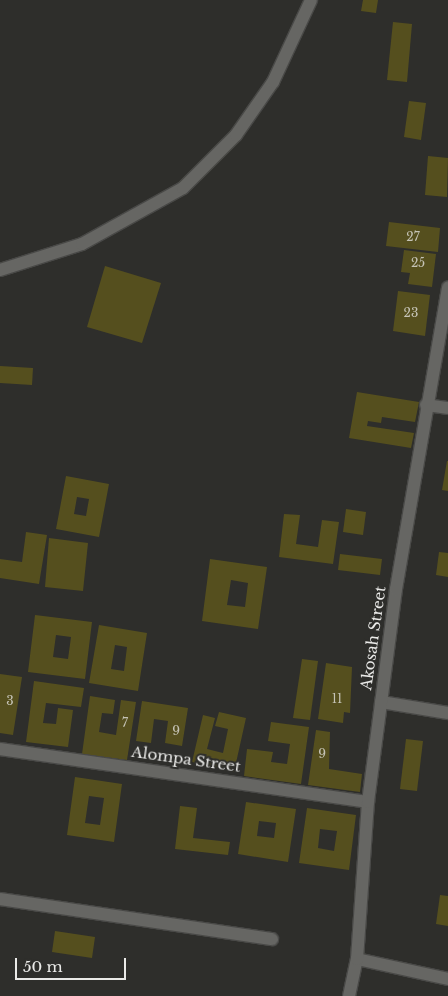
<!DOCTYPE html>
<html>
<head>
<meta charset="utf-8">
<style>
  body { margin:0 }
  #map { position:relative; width:448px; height:996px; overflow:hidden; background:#2e2e2b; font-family:"Libre Baskerville",serif }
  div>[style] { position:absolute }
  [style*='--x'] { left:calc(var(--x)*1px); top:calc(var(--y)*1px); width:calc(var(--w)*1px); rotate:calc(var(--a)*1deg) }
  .building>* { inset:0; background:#554f1e }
  .roads { filter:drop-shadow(1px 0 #494947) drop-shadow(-1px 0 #494947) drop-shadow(0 1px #494947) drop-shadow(0 -1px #494947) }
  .street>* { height:12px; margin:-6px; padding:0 6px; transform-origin:6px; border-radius:6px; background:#666663 }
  span { translate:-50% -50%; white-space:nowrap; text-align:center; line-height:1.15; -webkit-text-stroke:4px #2e2e2b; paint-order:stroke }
  .number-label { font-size:12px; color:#c5c3b6 }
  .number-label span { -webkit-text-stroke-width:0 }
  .street-label { font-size:15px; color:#eaeae8 }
  .scale { position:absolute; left:15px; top:958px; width:111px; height:22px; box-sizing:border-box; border:2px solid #eaeae8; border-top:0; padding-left:6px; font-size:15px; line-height:18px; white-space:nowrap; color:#eaeae8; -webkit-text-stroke:4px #2e2e2b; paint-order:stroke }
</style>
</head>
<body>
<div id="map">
  <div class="building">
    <i style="clip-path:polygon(363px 0,378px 0,376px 13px,361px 11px)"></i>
    <i style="clip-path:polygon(393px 22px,412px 24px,407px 82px,387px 80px)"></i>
    <i style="clip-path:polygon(409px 101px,426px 103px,421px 140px,404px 137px)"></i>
    <i style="clip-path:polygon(428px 156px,448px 158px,447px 197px,425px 195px)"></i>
    <i style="clip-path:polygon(389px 222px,440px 228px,438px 252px,386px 246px)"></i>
    <i style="clip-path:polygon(404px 250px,436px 254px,432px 287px,408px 284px,410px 273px,401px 272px)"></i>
    <i style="clip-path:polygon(105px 266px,161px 283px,142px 343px,87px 327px)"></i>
    <i style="clip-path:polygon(398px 291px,430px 295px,425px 336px,393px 331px)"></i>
    <i style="clip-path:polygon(0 366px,33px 368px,32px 385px,0 383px)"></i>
    <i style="clip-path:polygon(357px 392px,419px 402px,415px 422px,382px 417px,381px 423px,368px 421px,367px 426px,414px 433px,411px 448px,349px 438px)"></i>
    <i style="clip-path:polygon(447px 461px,448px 461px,448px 491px,442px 490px)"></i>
    <i style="clip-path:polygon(evenodd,66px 476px,109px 484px,99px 537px,56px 529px,66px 476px,77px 497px,89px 499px,86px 516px,74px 514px,77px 497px)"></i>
    <i style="clip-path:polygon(346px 509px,366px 512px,363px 535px,343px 532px)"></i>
    <i style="clip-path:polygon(284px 514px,300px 515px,296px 544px,318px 547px,322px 520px,339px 522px,333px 564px,279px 557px)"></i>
    <i style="clip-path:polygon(26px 532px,47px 535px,39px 584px,0 578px,0 559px,22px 562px)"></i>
    <i style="clip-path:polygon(49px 538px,88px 543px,83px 591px,45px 587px)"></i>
    <i style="clip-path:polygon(439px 552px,448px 553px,448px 577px,436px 575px)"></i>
    <i style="clip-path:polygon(340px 554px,382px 559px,380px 575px,338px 570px)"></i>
    <i style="clip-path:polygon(evenodd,210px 559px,267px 567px,258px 629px,202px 621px,210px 559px,231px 580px,248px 583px,245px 607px,227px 605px,231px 580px)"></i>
    <i style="clip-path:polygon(evenodd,35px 615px,92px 622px,85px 679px,28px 672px,35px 615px,56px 635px,71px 637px,68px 659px,53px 657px,56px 635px)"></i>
    <i style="clip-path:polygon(evenodd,99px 625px,147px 633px,138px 691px,89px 683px,99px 625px,115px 645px,127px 647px,124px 671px,111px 669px,115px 645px)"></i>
    <i style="clip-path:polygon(302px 659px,318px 661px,310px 720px,293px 718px)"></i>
    <i style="clip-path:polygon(326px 663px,352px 667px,350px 713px,344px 712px,343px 723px,318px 719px)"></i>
    <i style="clip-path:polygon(0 674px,22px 677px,13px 735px,0 733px)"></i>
    <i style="clip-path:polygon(34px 681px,84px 688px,81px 707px,46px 703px,43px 723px,56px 724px,58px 708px,73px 710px,68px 747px,26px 742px)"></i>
    <i style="clip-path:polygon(90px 696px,115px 700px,113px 714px,102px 713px,99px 732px,116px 735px,121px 700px,136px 702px,127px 760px,82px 754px)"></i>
    <i style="clip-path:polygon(142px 701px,188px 708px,182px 746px,165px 743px,168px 721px,154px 719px,151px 743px,136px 741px)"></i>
    <i style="clip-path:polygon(219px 712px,246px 718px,234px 772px,192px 762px,203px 715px,215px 718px,207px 749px,223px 753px,228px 729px,215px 726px)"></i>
    <i style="clip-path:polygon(271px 722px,309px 727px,301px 784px,244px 776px,247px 749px,273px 752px,271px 762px,287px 764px,290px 744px,268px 741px)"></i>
    <i style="clip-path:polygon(316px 730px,330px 732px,329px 769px,362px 774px,360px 792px,308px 785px)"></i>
    <i style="clip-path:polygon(406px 739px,423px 741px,417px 791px,400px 789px)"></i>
    <i style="clip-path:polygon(evenodd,75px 777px,122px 784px,114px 842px,67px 835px,75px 777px,89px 796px,104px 798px,100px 825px,85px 823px,89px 796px)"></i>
    <i style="clip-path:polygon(evenodd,246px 802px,296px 809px,288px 862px,238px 854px,246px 802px,259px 821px,276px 823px,274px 838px,257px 836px,259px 821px)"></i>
    <i style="clip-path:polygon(180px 806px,197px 808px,193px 838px,230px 842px,228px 855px,175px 849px)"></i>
    <i style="clip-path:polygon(evenodd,307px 808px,356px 815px,349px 870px,299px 863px,307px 808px,320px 829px,337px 831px,334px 851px,318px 848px,320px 829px)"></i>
    <i style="clip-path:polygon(440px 895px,448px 896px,448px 926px,436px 924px)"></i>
    <i style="clip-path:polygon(55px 931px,95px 937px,92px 958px,52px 952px)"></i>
  </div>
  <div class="roads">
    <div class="street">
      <i style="--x:0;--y:270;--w:86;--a:-17.6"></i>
      <i style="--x:82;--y:244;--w:115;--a:-29"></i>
      <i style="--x:183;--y:188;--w:75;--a:-45"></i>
      <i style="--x:236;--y:135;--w:65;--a:-55.1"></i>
      <i style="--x:273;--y:82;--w:90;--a:-65.1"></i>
      <i style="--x:426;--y:405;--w:22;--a:8"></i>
      <i style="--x:381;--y:702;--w:68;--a:9.3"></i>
      <i style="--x:0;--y:749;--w:372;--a:8.2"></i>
      <i style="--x:0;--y:899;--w:275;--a:8.4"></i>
      <i style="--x:357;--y:959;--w:93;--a:12.4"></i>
      <i style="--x:349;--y:996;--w:38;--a:-78"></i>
      <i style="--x:357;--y:959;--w:157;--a:-86"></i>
      <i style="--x:368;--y:802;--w:215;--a:-82.5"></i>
      <i style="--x:396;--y:589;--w:306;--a:-80.2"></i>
    </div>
  </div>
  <div class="number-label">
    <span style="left:413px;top:237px">27</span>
    <span style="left:418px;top:263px">25</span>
    <span style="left:411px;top:313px">23</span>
    <span style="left:337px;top:699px">11</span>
    <span style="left:10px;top:701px">3</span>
    <span style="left:125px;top:723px">7</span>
    <span style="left:176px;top:731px">9</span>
    <span style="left:322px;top:754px">9</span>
  </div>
  <div class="street-label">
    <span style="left:373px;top:638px;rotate:-82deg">Akosah Street</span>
    <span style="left:186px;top:759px;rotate:8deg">Alompa Street</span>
  </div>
  <div class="scale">50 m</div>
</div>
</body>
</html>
